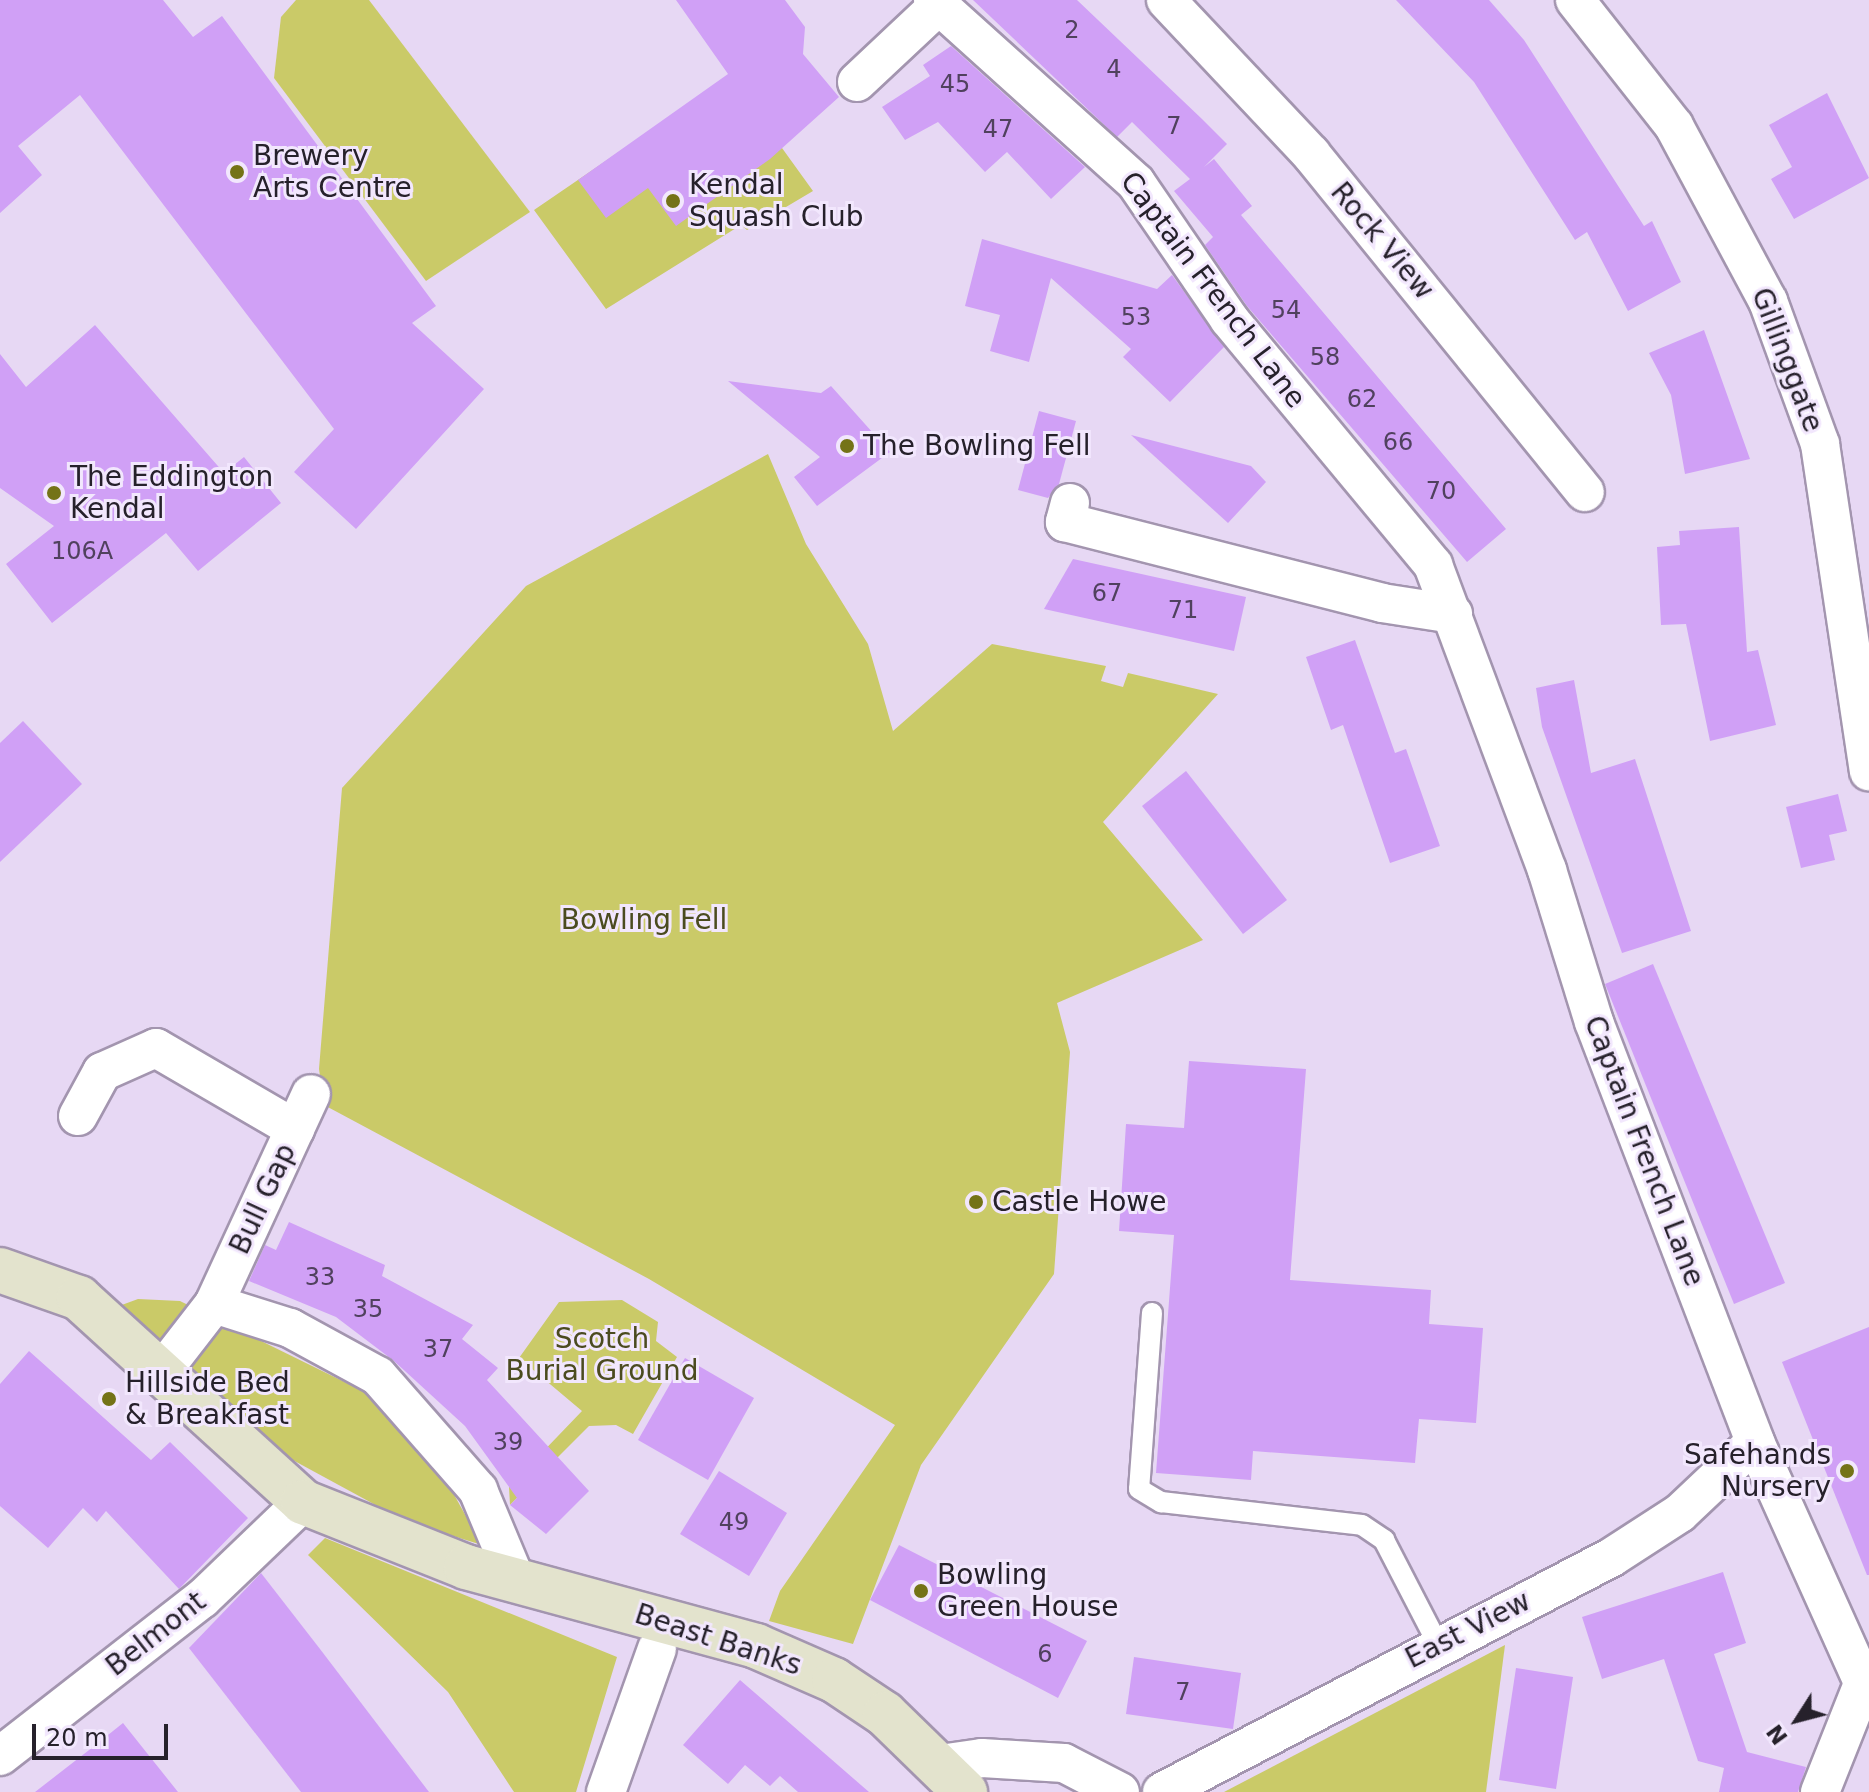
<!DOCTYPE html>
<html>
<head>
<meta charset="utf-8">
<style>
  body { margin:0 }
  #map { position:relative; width:1869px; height:1792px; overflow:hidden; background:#e7d8f4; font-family:"DejaVu Sans",sans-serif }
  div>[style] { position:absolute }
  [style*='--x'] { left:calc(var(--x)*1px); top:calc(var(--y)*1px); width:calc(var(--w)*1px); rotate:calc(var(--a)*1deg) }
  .green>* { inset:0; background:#caca68 }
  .building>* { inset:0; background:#d0a0f6 }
  .roads { filter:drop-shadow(2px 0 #a395af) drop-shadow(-2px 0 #a395af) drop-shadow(0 2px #a395af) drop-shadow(0 -2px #a395af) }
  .lane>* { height:20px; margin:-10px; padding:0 10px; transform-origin:10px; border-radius:10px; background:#fff }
  .street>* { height:38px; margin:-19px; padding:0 19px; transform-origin:19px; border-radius:19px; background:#fff }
  .secondary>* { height:44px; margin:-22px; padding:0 22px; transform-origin:22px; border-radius:22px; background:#e3e3cd }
  .dots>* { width:22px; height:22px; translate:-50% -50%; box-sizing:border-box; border:4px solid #f2e7fd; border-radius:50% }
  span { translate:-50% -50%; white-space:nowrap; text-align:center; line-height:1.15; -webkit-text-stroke:6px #f2e7fd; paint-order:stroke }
  .number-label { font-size:24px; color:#50415e }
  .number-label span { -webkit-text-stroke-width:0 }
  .poi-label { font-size:28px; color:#26212b }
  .left { translate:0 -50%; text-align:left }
  .right { translate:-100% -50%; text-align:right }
  .street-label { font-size:28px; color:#26212b }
  .park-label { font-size:28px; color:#4b4b1f }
  .north { position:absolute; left:1757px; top:1680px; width:80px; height:80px; -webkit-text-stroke:6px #f2e7fd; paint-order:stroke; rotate:234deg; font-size:22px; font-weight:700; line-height:32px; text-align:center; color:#26212b }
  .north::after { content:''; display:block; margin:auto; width:28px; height:36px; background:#26212b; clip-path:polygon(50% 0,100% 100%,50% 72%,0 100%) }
  .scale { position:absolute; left:32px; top:1724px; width:136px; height:36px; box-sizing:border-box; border:4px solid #26212b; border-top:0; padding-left:10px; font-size:24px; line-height:28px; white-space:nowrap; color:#26212b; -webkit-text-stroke:6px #f2e7fd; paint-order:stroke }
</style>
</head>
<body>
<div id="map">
  <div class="green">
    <i style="clip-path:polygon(296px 0,369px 0,530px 212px,426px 281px,274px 78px,281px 17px)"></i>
    <i style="clip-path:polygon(730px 76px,813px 191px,747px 230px,741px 225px,606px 309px,534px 210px)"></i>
    <i style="clip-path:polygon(768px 454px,806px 544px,868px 644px,893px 731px,992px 644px,1106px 666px,1101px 681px,1123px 687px,1128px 673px,1218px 694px,1103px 822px,1203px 940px,1057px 1003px,1070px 1052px,1054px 1274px,921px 1465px,853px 1644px,769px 1621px,780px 1591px,895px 1425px,649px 1279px,324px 1105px,319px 1069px,342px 788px,526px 586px)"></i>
    <i style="clip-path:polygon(138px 1299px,180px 1301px,365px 1392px,437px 1464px,482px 1545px,405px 1521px,289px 1458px,119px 1306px)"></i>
    <i style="clip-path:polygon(622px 1300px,658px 1322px,656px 1341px,677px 1357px,633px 1434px,616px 1425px,589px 1426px,510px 1505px,509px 1487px,582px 1411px,519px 1358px,559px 1302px)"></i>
    <i style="clip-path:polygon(325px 1538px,617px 1657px,576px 1792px,514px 1792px,448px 1692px,308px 1555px)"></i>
    <i style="clip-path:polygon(1505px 1645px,1486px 1792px,1224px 1792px)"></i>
  </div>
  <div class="building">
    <i style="clip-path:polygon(0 0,163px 0,193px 37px,222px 16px,436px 306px,412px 323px,484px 389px,356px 529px,294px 472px,334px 429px,80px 95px,18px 146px,42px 175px,0 213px)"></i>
    <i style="clip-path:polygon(676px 0,785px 0,805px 27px,803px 54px,839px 97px,770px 159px,676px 226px,648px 188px,606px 218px,578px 180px,728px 74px)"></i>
    <i style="clip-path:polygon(973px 0,1077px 0,1202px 119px,1227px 144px,1204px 167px,1214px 159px,1252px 206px,1241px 215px,1506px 529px,1467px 562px,1247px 306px,1205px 245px,1213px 237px,1174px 191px,1190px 179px,1132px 122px,1117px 137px)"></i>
    <i style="clip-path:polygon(1396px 0,1489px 0,1524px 40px,1644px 226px,1652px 221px,1681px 282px,1628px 311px,1587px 232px,1575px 240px,1474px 82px)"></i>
    <i style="clip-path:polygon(951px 46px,1085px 167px,1051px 199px,1007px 152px,985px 172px,938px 122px,905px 140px,882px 107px,930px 76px,923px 65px)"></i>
    <i style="clip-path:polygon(1827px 93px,1869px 178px,1794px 219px,1771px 179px,1792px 167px,1769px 125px)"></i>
    <i style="clip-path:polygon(982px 239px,1157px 289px,1172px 275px,1224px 347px,1170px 402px,1123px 357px,1131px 349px,1051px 278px,1029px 362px,990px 351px,1000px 315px,965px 306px)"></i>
    <i style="clip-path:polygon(95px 325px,224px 473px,244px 457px,281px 503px,198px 571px,166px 533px,52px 623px,6px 564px,54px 526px,0 488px,0 354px,26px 387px)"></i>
    <i style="clip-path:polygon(1704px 330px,1750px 459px,1685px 474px,1671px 395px,1649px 353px)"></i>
    <i style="clip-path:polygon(728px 381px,821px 393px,831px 386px,890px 452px,817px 506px,794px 477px,820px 457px)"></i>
    <i style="clip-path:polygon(1039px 411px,1076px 421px,1059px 484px,1048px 498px,1018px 490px)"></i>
    <i style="clip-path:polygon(1131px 435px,1251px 466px,1266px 482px,1228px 523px)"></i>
    <i style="clip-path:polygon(1739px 527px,1747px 652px,1758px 650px,1776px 725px,1710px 741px,1686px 624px,1661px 625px,1657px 547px,1680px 545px,1679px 531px)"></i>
    <i style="clip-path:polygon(1073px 559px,1246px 597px,1234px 651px,1044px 609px)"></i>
    <i style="clip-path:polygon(1355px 640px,1395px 753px,1406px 749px,1440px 846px,1390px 863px,1343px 725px,1331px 730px,1306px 657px)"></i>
    <i style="clip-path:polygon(1574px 680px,1591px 773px,1635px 759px,1691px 931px,1622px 953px,1542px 727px,1536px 688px)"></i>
    <i style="clip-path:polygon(23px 721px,82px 784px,0 862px,0 743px)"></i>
    <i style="clip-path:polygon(1186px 771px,1287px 900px,1243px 934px,1142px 806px)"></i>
    <i style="clip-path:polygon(1838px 794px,1847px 831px,1829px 835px,1835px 860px,1801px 868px,1786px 807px)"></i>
    <i style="clip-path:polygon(1653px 964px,1785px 1283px,1734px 1304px,1605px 984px)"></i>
    <i style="clip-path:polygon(1189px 1061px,1306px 1069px,1290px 1280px,1431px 1290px,1429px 1324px,1483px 1328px,1476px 1423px,1419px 1419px,1415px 1463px,1253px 1451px,1251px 1480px,1156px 1473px,1174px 1235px,1119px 1231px,1126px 1124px,1184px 1128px)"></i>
    <i style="clip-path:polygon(289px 1222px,385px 1265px,382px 1276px,473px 1325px,462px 1339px,498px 1368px,487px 1380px,589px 1491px,546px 1534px,510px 1505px,517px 1498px,465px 1426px,394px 1361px,336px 1317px,249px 1281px,265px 1245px,276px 1250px)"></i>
    <i style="clip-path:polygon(1869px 1327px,1869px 1575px,1867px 1575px,1782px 1362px)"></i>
    <i style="clip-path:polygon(29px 1351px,151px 1460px,170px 1442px,248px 1518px,179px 1589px,106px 1511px,97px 1522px,83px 1508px,48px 1548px,0 1506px,0 1384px)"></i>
    <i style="clip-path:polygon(685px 1358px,754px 1398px,708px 1480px,638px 1440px)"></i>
    <i style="clip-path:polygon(719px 1471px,787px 1513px,749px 1576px,680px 1534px)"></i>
    <i style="clip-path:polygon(899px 1545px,1087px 1641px,1058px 1698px,870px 1600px)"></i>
    <i style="clip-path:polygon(1723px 1572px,1746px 1643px,1714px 1654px,1747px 1752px,1806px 1767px,1798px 1792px,1719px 1792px,1724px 1768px,1698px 1761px,1664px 1659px,1602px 1679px,1582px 1617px)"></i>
    <i style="clip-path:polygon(261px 1573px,320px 1649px,429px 1792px,301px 1792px,189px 1648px)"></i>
    <i style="clip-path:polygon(1134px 1657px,1241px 1673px,1233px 1729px,1126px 1714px)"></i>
    <i style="clip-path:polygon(1516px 1668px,1573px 1677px,1556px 1789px,1499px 1780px)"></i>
    <i style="clip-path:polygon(740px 1680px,869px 1792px,798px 1792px,780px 1776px,770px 1786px,745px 1765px,728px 1784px,683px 1745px)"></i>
    <i style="clip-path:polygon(123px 1723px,178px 1792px,35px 1792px,93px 1747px)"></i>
  </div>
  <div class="roads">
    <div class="lane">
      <i style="--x:1152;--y:1313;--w:176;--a:94.2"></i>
      <i style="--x:1139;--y:1489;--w:26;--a:31"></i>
      <i style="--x:1161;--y:1502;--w:202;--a:6.5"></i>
      <i style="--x:1362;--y:1525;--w:27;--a:34"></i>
      <i style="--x:1384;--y:1540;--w:117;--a:62.6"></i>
    </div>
    <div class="street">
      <i style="--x:933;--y:0;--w:273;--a:42"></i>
      <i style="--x:1136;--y:183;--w:165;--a:55.6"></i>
      <i style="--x:1229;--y:319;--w:320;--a:50.3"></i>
      <i style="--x:1433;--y:565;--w:326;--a:69.5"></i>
      <i style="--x:1547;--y:870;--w:159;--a:72.8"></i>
      <i style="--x:1594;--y:1022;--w:450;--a:69"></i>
      <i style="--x:1755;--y:1442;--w:278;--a:65.8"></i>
      <i style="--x:1166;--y:0;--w:212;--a:46.7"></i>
      <i style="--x:1311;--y:154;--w:435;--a:51"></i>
      <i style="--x:1575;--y:0;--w:160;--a:51.8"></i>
      <i style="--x:1674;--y:126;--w:199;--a:61.8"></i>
      <i style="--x:1768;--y:301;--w:152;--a:70"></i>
      <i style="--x:1820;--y:444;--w:331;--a:81.5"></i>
      <i style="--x:857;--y:82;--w:112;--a:-43.2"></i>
      <i style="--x:1070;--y:503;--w:20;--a:105"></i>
      <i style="--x:1065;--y:522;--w:327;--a:14.3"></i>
      <i style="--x:1382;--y:603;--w:72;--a:8.8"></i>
      <i style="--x:78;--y:1116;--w:50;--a:-61.4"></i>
      <i style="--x:102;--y:1072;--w:59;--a:-24"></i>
      <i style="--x:156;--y:1048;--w:161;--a:30.2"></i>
      <i style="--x:214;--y:1304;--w:231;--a:-65.2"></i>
      <i style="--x:159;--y:1375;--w:90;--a:-52.2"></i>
      <i style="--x:214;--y:1304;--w:80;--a:17.5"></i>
      <i style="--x:290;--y:1328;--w:100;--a:28.6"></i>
      <i style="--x:378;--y:1376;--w:152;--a:48.7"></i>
      <i style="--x:478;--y:1490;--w:99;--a:67.3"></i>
      <i style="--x:0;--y:1756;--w:256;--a:-37.9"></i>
      <i style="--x:202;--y:1599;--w:140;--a:-43.8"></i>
      <i style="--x:940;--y:1764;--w:42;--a:-8.1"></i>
      <i style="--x:982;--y:1758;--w:82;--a:3.5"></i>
      <i style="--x:1064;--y:1763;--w:63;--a:27.4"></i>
      <i style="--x:606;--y:1792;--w:152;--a:-70.4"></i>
      <i style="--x:1162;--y:1792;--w:508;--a:-27.57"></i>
      <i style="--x:1612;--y:1557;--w:81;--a:-32.9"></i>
      <i style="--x:1680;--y:1513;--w:103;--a:-43.4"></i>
      <i style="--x:1820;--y:1792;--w:132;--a:-68.3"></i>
    </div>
    <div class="secondary">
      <i style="--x:0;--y:1270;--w:84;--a:19.5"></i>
      <i style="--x:79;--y:1298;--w:303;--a:42.3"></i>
      <i style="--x:303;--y:1502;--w:175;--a:21.7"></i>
      <i style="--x:466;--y:1567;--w:301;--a:15.2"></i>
      <i style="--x:756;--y:1646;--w:85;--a:23.6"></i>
      <i style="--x:834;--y:1680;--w:61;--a:33.7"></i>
      <i style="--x:885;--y:1714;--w:112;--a:44.3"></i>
    </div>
  </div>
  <div class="dots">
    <i style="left:237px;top:172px;background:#747317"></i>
    <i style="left:673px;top:201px;background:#747317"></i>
    <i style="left:847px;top:446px;background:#747317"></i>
    <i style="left:54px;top:493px;background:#747317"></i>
    <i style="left:976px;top:1202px;background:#747317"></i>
    <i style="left:109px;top:1399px;background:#747317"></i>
    <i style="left:1847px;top:1471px;background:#747317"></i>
    <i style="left:921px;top:1591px;background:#747317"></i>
  </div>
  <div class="number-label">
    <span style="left:1072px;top:31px">2</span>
    <span style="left:1114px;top:70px">4</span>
    <span style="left:955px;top:85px">45</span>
    <span style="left:1174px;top:127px">7</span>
    <span style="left:998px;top:130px">47</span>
    <span style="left:1286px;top:311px">54</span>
    <span style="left:1136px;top:318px">53</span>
    <span style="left:1325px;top:358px">58</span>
    <span style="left:1362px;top:400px">62</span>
    <span style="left:1398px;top:443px">66</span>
    <span style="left:1441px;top:492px">70</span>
    <span style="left:82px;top:552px">106A</span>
    <span style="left:1107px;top:594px">67</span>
    <span style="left:1183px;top:611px">71</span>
    <span style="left:320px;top:1278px">33</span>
    <span style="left:368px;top:1310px">35</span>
    <span style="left:438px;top:1350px">37</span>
    <span style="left:508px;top:1443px">39</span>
    <span style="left:734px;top:1523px">49</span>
    <span style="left:1045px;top:1655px">6</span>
    <span style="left:1183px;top:1693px">7</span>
  </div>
  <div class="poi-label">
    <span class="left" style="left:253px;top:172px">Brewery<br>Arts Centre</span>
    <span class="left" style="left:689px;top:201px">Kendal<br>Squash Club</span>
    <span class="left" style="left:863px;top:446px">The Bowling Fell</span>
    <span class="left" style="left:70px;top:493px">The Eddington<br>Kendal</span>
    <span class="left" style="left:992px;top:1202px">Castle Howe</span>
    <span class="left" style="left:125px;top:1399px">Hillside Bed<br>&amp; Breakfast</span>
    <span class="right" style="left:1831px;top:1471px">Safehands<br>Nursery</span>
    <span class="left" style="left:937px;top:1591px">Bowling<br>Green House</span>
  </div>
  <div class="street-label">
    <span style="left:1382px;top:241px;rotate:50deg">Rock View</span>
    <span style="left:1213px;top:290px;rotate:53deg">Captain French Lane</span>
    <span style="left:1787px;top:360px;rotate:69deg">Gillinggate</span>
    <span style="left:1644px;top:1151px;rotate:69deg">Captain French Lane</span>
    <span style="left:263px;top:1199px;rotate:-65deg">Bull Gap</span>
    <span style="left:1468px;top:1630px;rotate:-27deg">East View</span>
    <span style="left:156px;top:1634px;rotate:-38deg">Belmont</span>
    <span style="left:718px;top:1640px;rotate:18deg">Beast Banks</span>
  </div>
  <div class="park-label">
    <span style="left:644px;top:920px">Bowling Fell</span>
    <span style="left:602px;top:1355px">Scotch<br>Burial Ground</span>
  </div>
  <div class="north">N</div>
  <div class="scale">20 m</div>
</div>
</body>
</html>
